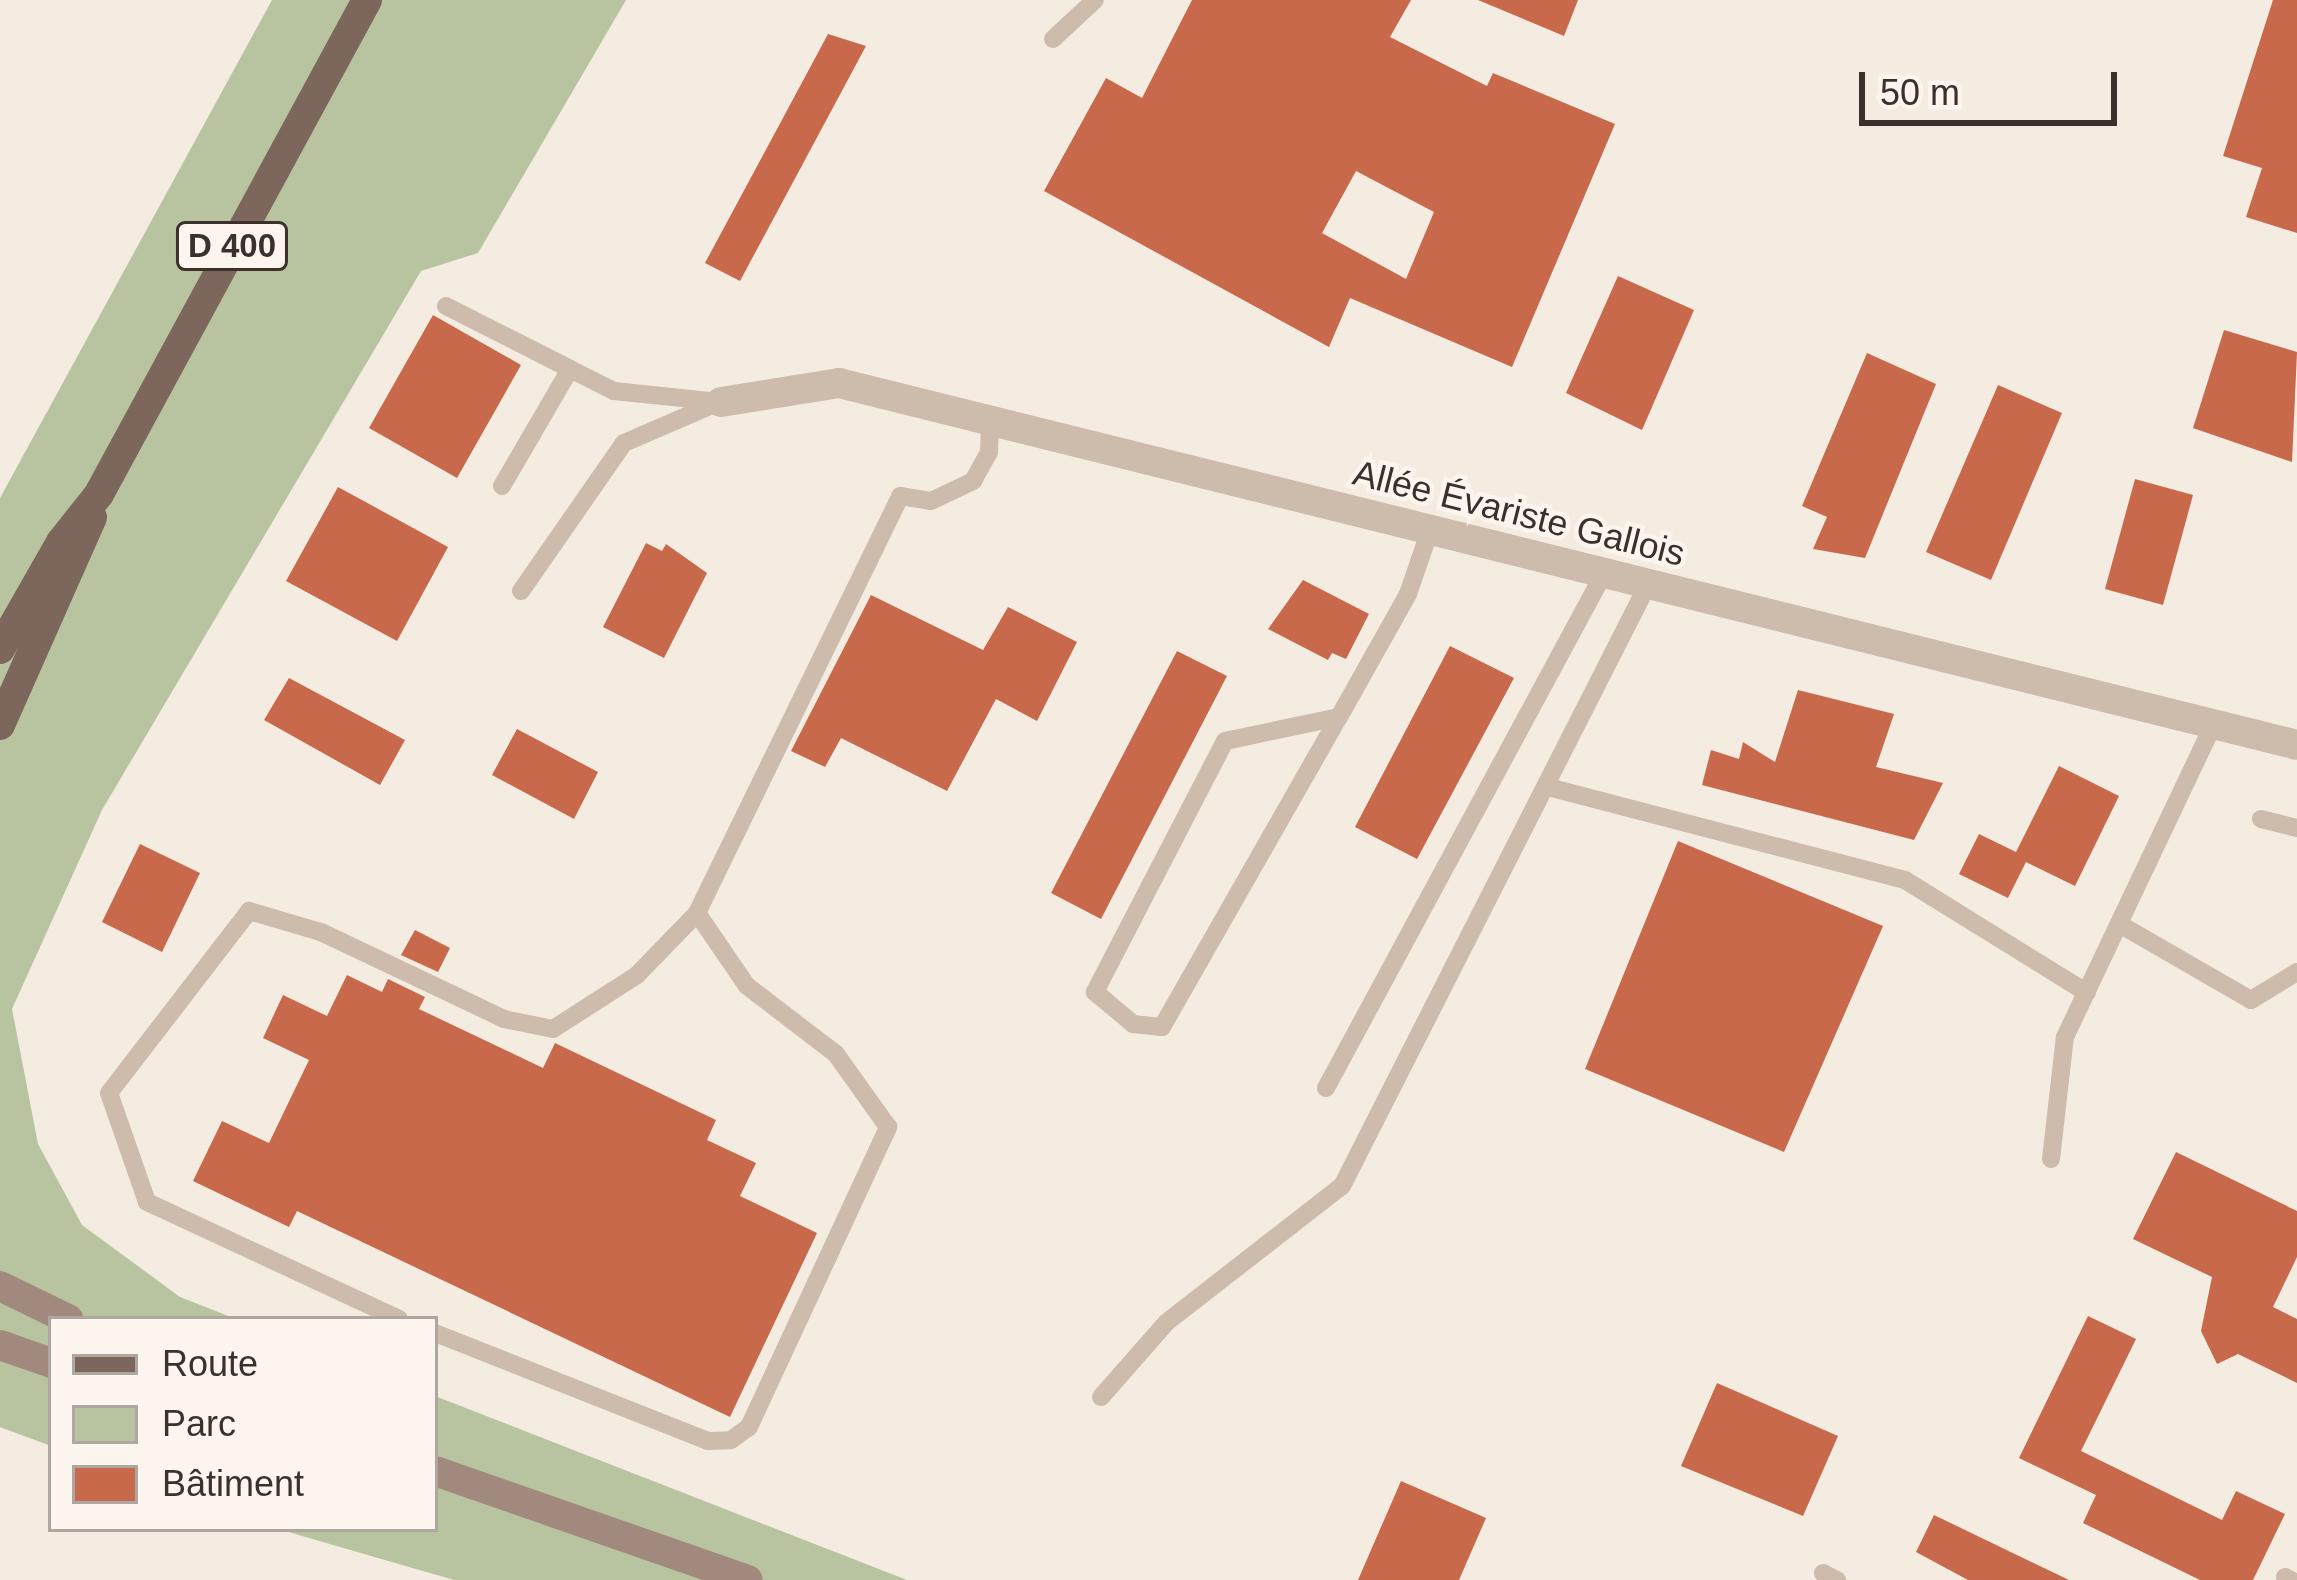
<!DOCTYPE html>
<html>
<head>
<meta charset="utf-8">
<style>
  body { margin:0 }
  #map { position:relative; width:2297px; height:1580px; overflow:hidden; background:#f4ebe1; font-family:Helvetica,sans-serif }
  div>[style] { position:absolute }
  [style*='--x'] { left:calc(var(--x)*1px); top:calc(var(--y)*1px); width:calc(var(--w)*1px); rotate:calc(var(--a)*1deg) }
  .green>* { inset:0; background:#b8c4a0 }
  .building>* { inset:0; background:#c8694b }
  .lane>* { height:18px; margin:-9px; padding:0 9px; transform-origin:9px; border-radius:9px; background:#cdbbac }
  .street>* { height:30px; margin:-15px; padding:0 15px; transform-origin:15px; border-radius:15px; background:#cdbbac }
  .secondary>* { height:30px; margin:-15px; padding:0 15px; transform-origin:15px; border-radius:15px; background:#a18a7d }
  .primary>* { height:30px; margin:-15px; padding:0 15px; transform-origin:15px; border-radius:15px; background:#7d675c }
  span { translate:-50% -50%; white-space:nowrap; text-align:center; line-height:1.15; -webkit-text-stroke:9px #fbf5ee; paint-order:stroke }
  .shield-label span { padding:3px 9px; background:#fbf5ee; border:3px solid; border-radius:9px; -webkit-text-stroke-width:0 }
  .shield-label { font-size:33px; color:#3b302b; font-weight:700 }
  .street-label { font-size:36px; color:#3b302b }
  .legend { position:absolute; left:48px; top:1316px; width:390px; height:216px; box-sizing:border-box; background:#fbf5ee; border:3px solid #aea6a0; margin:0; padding:15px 21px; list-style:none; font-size:36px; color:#3b302b }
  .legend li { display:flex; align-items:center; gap:24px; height:60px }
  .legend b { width:60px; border:3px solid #aea6a0 }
  .scale { position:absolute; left:1859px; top:72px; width:258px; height:54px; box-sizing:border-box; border:6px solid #3b302b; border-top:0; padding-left:15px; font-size:36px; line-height:42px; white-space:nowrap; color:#3b302b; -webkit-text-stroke:9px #fbf5ee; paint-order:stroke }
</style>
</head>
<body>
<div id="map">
  <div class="green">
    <i style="clip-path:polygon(272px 0,626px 0,478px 253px,421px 271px,102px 810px,12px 1009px,38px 1144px,82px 1225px,180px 1297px,236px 1319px,51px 1319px,51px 1446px,0 1427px,0 498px)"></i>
    <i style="clip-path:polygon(435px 1396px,907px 1580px,454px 1580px,278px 1529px,435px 1529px)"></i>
  </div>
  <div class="building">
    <i style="clip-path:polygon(evenodd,1192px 0,1411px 0,1390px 37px,1487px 86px,1493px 73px,1615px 124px,1512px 367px,1350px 298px,1329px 347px,1044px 191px,1106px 78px,1142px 98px,1192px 0,1356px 171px,1434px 212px,1406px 279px,1322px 233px,1356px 171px)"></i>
    <i style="clip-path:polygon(1478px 0,1578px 0,1564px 36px)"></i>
    <i style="clip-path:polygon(2273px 0,2297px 0,2297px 233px,2246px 217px,2262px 168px,2223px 156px)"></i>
    <i style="clip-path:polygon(828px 34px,866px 46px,740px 281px,705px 263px)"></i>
    <i style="clip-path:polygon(1618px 276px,1694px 310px,1642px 430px,1566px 393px)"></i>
    <i style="clip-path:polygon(433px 315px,521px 365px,457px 478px,369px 428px)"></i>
    <i style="clip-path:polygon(2224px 330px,2297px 352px,2292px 462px,2193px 428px)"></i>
    <i style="clip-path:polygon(1867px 353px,1936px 384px,1865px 558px,1813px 549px,1827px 517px,1802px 506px)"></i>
    <i style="clip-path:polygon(1998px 385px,2062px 413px,1991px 580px,1926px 552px)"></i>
    <i style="clip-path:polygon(2135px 479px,2193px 495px,2163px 605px,2105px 589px)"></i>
    <i style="clip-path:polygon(338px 487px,448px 547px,397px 641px,286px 581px)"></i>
    <i style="clip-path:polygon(646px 543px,662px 551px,666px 544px,707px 573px,664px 658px,603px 627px)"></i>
    <i style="clip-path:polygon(1303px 580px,1369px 614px,1346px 659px,1332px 653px,1328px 660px,1268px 629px)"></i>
    <i style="clip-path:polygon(871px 595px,983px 650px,1008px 607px,1077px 642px,1037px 721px,996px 699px,947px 791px,841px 738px,825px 767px,791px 751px)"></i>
    <i style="clip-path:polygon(1450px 646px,1514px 678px,1417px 859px,1355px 827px)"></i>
    <i style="clip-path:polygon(1177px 651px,1227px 676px,1101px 919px,1051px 893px)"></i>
    <i style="clip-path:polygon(289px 678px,405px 740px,380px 785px,264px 720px)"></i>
    <i style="clip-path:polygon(1798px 690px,1894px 714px,1876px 767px,1943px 783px,1914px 840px,1702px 785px,1711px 750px,1739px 759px,1743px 742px,1775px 762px)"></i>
    <i style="clip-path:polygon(517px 729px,598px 772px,574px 819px,492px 775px)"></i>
    <i style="clip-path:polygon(2059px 766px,2119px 796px,2075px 886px,2026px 862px,2008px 898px,1959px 874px,1979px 834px,2016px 852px)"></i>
    <i style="clip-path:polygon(1678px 841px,1883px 926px,1784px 1152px,1585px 1069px)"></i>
    <i style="clip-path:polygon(140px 844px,200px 873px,162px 952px,102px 922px)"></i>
    <i style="clip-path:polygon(415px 930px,450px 948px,438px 972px,401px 955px)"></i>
    <i style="clip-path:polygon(347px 975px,382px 992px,388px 979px,425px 997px,419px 1009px,543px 1068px,555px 1043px,716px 1120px,707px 1140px,756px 1163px,740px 1196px,817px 1233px,730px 1417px,297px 1211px,289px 1227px,193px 1181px,222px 1121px,269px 1143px,309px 1060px,263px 1038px,283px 995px,327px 1016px)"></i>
    <i style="clip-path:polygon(2176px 1152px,2297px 1211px,2297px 1257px,2273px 1307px,2297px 1319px,2297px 1383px,2238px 1354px,2217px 1364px,2201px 1331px,2212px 1277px,2133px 1239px)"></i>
    <i style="clip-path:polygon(2088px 1316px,2136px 1339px,2081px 1451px,2222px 1520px,2236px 1491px,2285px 1514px,2253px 1580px,2200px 1580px,2083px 1523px,2096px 1495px,2019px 1458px)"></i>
    <i style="clip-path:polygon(1717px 1383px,1838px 1436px,1803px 1516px,1681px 1466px)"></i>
    <i style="clip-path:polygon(1401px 1481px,1486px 1518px,1459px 1580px,1358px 1580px)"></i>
    <i style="clip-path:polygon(1934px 1515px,2069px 1580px,1968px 1580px,1916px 1552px)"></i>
  </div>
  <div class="lane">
    <i style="--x:1053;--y:39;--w:57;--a:-42.9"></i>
    <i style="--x:446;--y:306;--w:139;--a:26.9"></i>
    <i style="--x:502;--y:486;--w:135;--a:-59.8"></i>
    <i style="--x:570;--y:369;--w:49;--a:26.6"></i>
    <i style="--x:614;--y:391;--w:108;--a:5.9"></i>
    <i style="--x:521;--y:591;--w:180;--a:-55.2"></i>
    <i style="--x:624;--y:443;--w:101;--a:-23.3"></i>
    <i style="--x:1339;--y:717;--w:116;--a:168.1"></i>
    <i style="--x:1225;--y:741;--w:283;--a:117.4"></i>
    <i style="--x:1095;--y:992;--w:50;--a:40.1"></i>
    <i style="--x:1133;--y:1024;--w:29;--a:6"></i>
    <i style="--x:1162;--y:1027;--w:357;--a:-60.3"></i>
    <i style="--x:1339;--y:717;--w:141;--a:-60.7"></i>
    <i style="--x:1408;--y:594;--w:68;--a:-71"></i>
    <i style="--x:1548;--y:787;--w:369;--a:14.6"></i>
    <i style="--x:1905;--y:880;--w:214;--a:31.8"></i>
    <i style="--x:2261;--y:819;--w:37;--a:14"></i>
    <i style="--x:2121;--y:925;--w:150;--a:30"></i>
    <i style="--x:2251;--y:1000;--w:54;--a:-31.3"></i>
    <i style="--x:1326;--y:1088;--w:583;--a:-61.63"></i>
    <i style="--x:2051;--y:1159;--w:123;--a:-83.5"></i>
    <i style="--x:2065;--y:1037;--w:345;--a:-64.6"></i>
    <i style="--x:399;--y:1319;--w:278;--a:-155.1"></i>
    <i style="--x:147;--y:1202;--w:115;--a:-109.2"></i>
    <i style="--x:109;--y:1093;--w:230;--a:-52.4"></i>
    <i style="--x:249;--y:911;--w:75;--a:16.3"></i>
    <i style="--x:321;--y:932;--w:203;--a:25.4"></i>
    <i style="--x:504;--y:1019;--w:50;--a:11.5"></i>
    <i style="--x:553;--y:1029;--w:100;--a:-32.7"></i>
    <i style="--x:637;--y:975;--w:86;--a:-45.9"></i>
    <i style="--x:697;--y:913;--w:464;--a:-64"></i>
    <i style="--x:900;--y:496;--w:31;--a:9"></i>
    <i style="--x:931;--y:501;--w:47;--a:-25.5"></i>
    <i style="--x:973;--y:481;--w:33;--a:-61"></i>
    <i style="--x:989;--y:452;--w:30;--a:-88"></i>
    <i style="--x:435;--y:1333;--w:294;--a:21.6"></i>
    <i style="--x:708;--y:1441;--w:23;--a:-2"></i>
    <i style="--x:731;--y:1440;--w:22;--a:-36"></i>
    <i style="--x:749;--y:1427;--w:331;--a:-65.1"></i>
    <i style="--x:888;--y:1127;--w:90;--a:-125.5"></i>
    <i style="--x:836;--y:1054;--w:112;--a:-142.6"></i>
    <i style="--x:747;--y:986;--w:88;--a:-124.4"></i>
    <i style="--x:1101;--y:1397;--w:100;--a:-48.7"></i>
    <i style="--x:1167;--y:1322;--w:222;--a:-37.9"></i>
    <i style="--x:1342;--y:1186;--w:673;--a:-63.05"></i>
    <i style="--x:1823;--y:1573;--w:16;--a:27"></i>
    <i style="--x:2285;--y:1577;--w:7;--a:27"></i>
  </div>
  <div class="street">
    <i style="--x:721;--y:402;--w:120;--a:-9.1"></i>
    <i style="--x:839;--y:383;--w:1502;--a:13.94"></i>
  </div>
  <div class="secondary">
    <i style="--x:0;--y:1286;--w:76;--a:25.9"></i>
    <i style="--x:0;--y:1345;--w:54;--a:19.4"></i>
    <i style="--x:435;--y:1471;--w:331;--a:19.2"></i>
  </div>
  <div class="primary">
    <i style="--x:0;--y:649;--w:123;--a:-60.3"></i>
    <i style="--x:61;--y:542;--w:61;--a:-51.6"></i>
    <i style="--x:99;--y:494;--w:562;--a:-61.52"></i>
    <i style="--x:0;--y:725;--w:227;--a:-66.1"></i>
  </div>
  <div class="shield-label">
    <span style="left:232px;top:246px">D 400</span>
  </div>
  <div class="street-label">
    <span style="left:1519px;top:513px;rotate:14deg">Allée Évariste Gallois</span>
  </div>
  <ul class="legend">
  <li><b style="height:15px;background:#7d675c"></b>Route</li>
  <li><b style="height:33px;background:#b8c4a0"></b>Parc</li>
  <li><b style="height:33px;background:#c8694b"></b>Bâtiment</li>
  </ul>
  <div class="scale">50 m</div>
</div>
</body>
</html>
